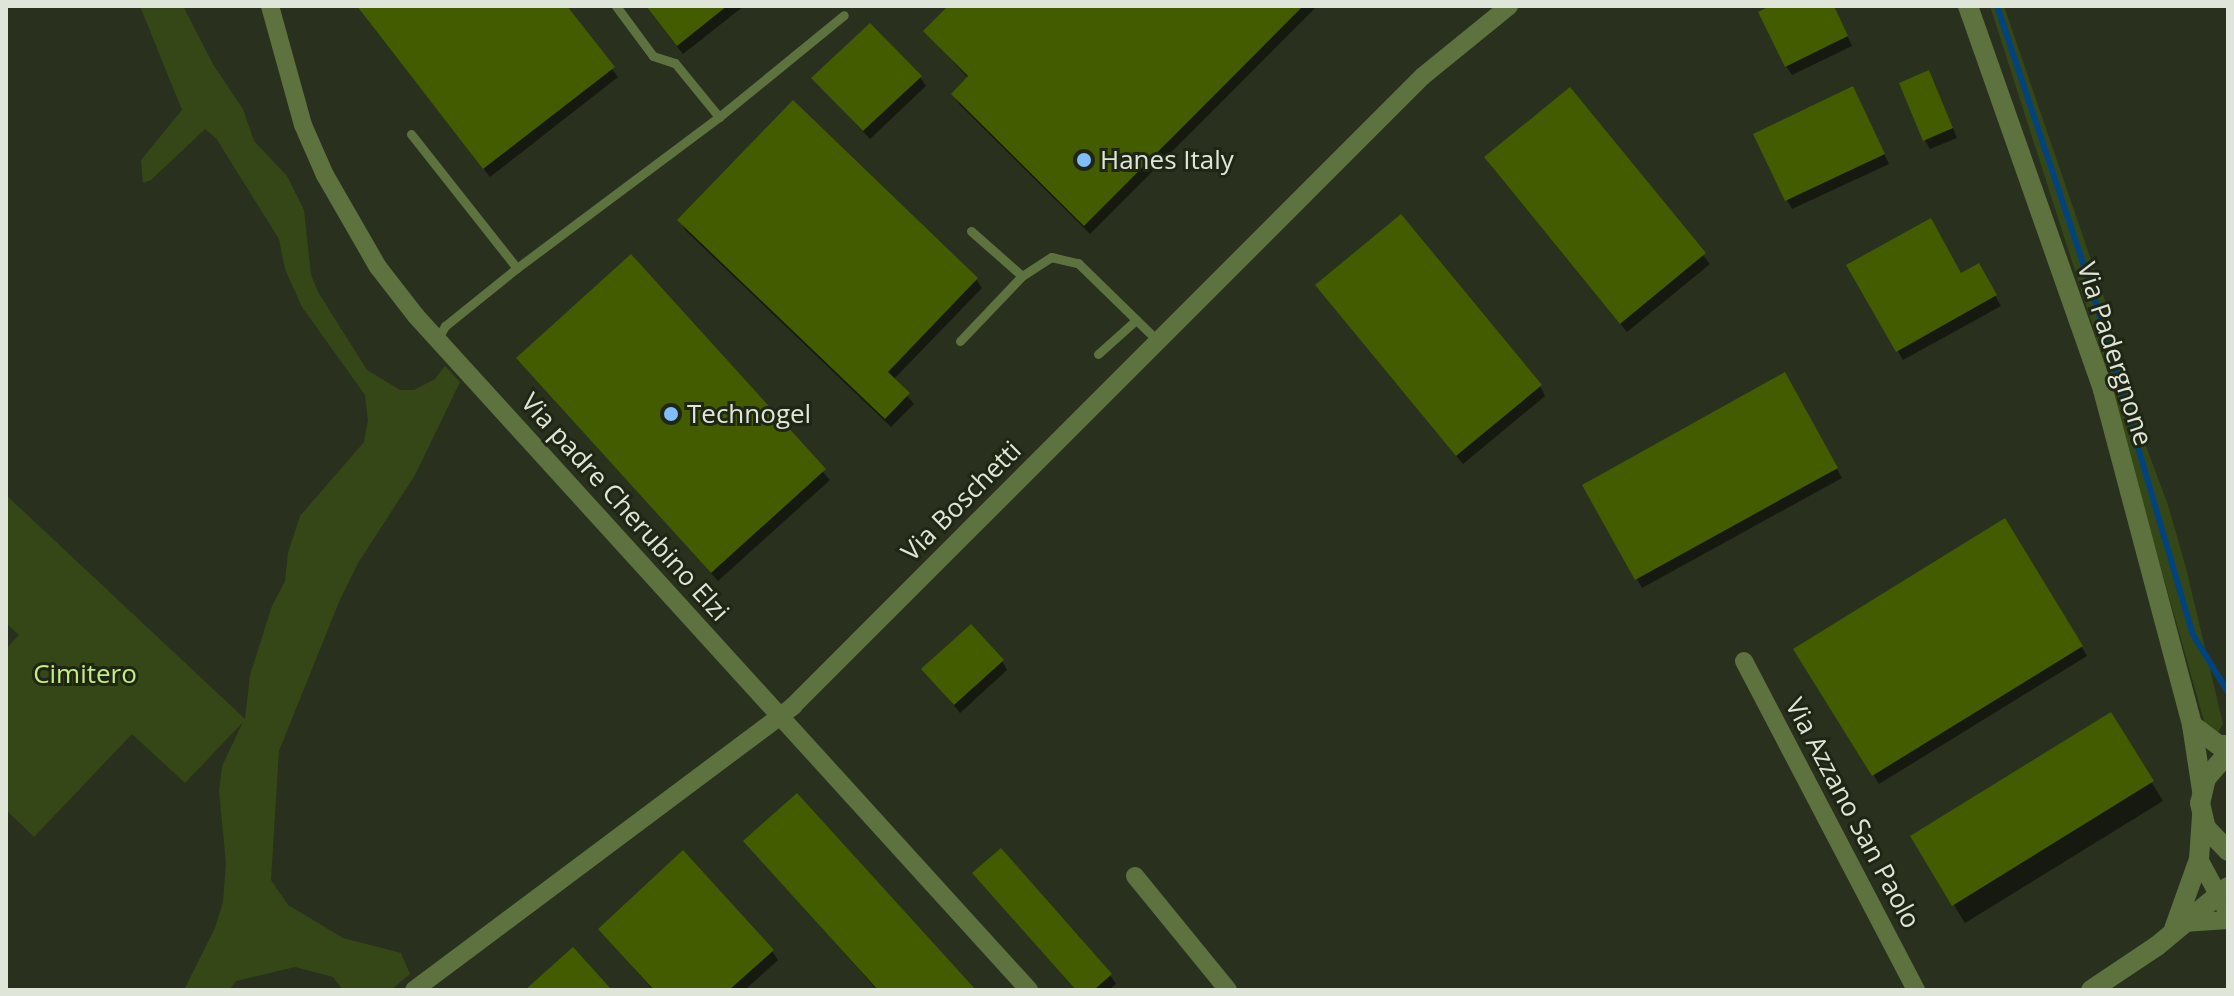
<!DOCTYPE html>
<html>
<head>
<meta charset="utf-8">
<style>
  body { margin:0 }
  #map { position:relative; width:2234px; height:996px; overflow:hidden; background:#29301e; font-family:"Open Sans",sans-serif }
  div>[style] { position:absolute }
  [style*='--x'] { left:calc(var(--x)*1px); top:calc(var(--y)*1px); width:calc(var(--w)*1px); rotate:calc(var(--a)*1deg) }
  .green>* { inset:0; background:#364717 }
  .shadow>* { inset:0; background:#0007 }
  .stream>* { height:6px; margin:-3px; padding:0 3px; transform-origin:3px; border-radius:3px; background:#01447d }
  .building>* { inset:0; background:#435c00 }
  .service>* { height:9px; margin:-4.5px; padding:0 4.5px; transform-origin:4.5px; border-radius:4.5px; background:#5e723f }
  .minor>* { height:18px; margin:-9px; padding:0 9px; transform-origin:9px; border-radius:9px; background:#5e723f }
  .tertiary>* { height:20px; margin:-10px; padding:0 10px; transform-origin:10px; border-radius:10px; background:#5e723f }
  .dots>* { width:22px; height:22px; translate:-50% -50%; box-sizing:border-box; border:4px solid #1f2614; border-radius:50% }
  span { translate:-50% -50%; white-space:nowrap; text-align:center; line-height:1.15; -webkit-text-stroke:6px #1f2614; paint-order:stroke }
  .poi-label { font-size:26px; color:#e0e5d9 }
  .left { translate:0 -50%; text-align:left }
  .street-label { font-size:26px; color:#e0e5d9 }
  .park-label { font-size:26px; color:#c4ed80 }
  .frame { position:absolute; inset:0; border:8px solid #e0e5d9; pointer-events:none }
</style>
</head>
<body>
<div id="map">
  <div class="green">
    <i style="clip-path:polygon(140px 6px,183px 6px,214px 66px,243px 109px,254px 141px,287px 176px,304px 210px,311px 275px,318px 292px,367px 370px,400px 390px,414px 390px,435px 379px,445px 366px,460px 382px,415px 475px,358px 563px,339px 602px,279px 751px,271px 880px,288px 905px,343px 938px,401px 953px,410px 974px,391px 990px,343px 990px,333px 977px,295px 967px,236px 981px,229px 990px,184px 990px,215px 928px,223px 902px,226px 863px,219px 791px,222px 766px,243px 722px,185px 783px,132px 734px,34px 837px,6px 810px,6px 649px,19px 635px,6px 623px,6px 495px,245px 719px,250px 675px,272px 606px,285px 581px,288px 553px,300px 516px,364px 442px,368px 420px,365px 395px,302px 307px,285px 269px,279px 239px,216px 138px,205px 129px,151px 180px,143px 183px,141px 160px,182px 110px)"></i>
    <i style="clip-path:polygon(1990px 6px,2004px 6px,2111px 318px,2131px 406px,2168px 505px,2186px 568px,2223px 724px,2214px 739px,2208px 735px,2094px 330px)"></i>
  </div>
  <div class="shadow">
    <i style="clip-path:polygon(368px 6px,565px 6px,618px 77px,490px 177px,368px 20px)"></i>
    <i style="clip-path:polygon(646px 6px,744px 6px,683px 54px)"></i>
    <i style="clip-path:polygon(951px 6px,1317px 6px,1090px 234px,959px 104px,953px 94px,969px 79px,925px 31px)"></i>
    <i style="clip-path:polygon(1774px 6px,1833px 6px,1852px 46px,1792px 75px,1786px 66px)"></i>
    <i style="clip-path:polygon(920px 77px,926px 86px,870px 139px,813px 78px)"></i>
    <i style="clip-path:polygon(1934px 82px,1957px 138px,1930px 149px,1925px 140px)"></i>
    <i style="clip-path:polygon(1570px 90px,1710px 264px,1627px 332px,1492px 167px)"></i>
    <i style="clip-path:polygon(1858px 98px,1889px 164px,1792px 209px,1787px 200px)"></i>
    <i style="clip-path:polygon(680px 220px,976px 279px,982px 288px,893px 380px,914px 404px,891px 427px,685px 230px)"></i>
    <i style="clip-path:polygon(631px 257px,830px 480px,718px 581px,519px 359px)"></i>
    <i style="clip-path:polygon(1849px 266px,1961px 275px,1978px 266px,2001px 306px,1903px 360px)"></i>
    <i style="clip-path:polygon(1323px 294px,1540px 386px,1545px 396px,1463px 464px)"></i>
    <i style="clip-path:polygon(1784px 374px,1842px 478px,1642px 588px,1585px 485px)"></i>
    <i style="clip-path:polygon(2004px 521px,2087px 656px,1879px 784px,1796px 650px)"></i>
    <i style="clip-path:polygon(1002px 661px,1007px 670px,960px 713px,924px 669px)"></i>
    <i style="clip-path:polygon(2110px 715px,2163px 801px,1965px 923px,1923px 855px)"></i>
    <i style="clip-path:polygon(746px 842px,973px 990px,877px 990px)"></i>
    <i style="clip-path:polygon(975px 873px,1110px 975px,1116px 984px,1109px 990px,1076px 990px)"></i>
    <i style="clip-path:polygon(600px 929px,772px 951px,778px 960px,745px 990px,653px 990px)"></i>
  </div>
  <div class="stream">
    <i style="--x:1997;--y:6;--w:299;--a:71.5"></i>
    <i style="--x:2092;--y:290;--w:357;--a:73.7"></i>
    <i style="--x:2192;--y:633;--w:69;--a:58.6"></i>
  </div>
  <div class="building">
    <i style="clip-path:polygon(357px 6px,567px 6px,615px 67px,483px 169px)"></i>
    <i style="clip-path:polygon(646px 6px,727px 6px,677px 46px)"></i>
    <i style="clip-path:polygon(948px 6px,1303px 6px,1084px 226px,951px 94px,968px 76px,923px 31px)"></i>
    <i style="clip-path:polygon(1770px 6px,1834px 6px,1848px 36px,1785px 67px,1758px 12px)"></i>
    <i style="clip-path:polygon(870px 23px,922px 76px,863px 131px,811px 78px)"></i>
    <i style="clip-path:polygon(1929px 70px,1953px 128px,1923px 141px,1899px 83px)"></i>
    <i style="clip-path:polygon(1853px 86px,1885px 154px,1785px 201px,1753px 134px)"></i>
    <i style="clip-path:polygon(1570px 87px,1706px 253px,1620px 324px,1484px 157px)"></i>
    <i style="clip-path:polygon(793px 100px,978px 278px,888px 372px,910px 393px,885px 419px,677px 220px)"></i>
    <i style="clip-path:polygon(1401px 214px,1542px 385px,1456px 456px,1315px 285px)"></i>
    <i style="clip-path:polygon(1931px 218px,1961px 273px,1979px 263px,1997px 295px,1896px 352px,1846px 265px)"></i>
    <i style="clip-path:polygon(631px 254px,826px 469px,711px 573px,516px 358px)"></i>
    <i style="clip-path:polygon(1785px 372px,1838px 468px,1635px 580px,1582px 485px)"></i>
    <i style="clip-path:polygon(2005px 518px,2083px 646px,1872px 776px,1793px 649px)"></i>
    <i style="clip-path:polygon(971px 624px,1004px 660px,954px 705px,921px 669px)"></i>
    <i style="clip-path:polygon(2111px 712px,2154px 781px,1952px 906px,1910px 836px)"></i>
    <i style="clip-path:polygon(797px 793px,976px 990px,878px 990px,743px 841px)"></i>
    <i style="clip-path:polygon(1001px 848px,1112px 974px,1094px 990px,1076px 990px,972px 873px)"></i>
    <i style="clip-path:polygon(683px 850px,774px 950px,729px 990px,654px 990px,598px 929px)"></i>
    <i style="clip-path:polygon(573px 947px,612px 990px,525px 990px)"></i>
  </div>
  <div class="service">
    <i style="--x:616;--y:6;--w:62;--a:53.5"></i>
    <i style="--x:653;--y:56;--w:23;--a:18"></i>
    <i style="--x:675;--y:63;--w:70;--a:50.8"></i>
    <i style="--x:411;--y:134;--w:171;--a:51.7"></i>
    <i style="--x:971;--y:231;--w:68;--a:41.4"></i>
    <i style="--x:438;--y:338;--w:14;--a:-60"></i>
    <i style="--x:445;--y:326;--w:92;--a:-38.9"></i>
    <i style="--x:517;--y:268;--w:252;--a:-36.8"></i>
    <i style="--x:719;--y:117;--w:161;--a:-39.2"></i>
    <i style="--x:960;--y:341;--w:90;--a:-46.4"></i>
    <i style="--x:1022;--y:276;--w:35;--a:-33"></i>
    <i style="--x:1051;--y:257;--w:28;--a:13"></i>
    <i style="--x:1078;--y:263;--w:112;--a:44.3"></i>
    <i style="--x:1098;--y:354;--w:51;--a:-41.8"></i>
  </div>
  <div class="minor">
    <i style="--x:270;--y:6;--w:123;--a:74.5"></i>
    <i style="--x:303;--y:125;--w:55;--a:66.3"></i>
    <i style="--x:325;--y:175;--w:106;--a:60.1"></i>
    <i style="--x:378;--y:267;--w:62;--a:52.2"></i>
    <i style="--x:416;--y:316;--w:911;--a:47.71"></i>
    <i style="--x:1744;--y:661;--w:371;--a:62.4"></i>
    <i style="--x:2199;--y:859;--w:61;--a:61.8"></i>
    <i style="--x:1135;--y:876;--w:147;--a:50.8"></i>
    <i style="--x:2184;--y:923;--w:44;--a:-3.9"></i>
    <i style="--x:414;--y:990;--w:474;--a:-36.8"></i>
    <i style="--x:793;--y:706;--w:891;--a:-45"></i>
    <i style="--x:1423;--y:76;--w:111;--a:-39.1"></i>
  </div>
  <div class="tertiary">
    <i style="--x:1968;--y:6;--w:407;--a:70.6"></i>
    <i style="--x:2103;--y:390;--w:347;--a:75.1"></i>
    <i style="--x:2192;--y:725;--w:66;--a:81.3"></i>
    <i style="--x:2192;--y:725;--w:34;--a:37"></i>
    <i style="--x:2219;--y:745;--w:9;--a:0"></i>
    <i style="--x:2228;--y:753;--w:33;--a:131"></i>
    <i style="--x:2206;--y:778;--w:26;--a:103"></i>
    <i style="--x:2200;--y:803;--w:26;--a:77"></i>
    <i style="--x:2206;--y:828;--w:32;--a:46"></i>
    <i style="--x:2174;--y:929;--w:74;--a:-70.3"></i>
    <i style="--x:2199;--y:859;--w:43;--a:-86"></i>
    <i style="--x:2091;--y:990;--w:79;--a:-33.7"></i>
    <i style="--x:2157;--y:946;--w:92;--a:-39.7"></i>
  </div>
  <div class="dots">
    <i style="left:1084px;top:160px;background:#83bcfb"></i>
    <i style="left:671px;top:414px;background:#83bcfb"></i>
  </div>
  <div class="poi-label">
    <span class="left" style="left:1100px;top:160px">Hanes Italy</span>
    <span class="left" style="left:687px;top:414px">Technogel</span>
  </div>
  <div class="street-label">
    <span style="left:2115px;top:354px;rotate:72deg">Via Padergnone</span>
    <span style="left:961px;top:501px;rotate:-45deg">Via Boschetti</span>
    <span style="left:625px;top:507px;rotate:48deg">Via padre Cherubino Elzi</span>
    <span style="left:1853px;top:813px;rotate:62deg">Via Azzano San Paolo</span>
  </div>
  <div class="park-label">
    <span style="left:85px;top:674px">Cimitero</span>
  </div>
  <div class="frame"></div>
</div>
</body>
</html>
